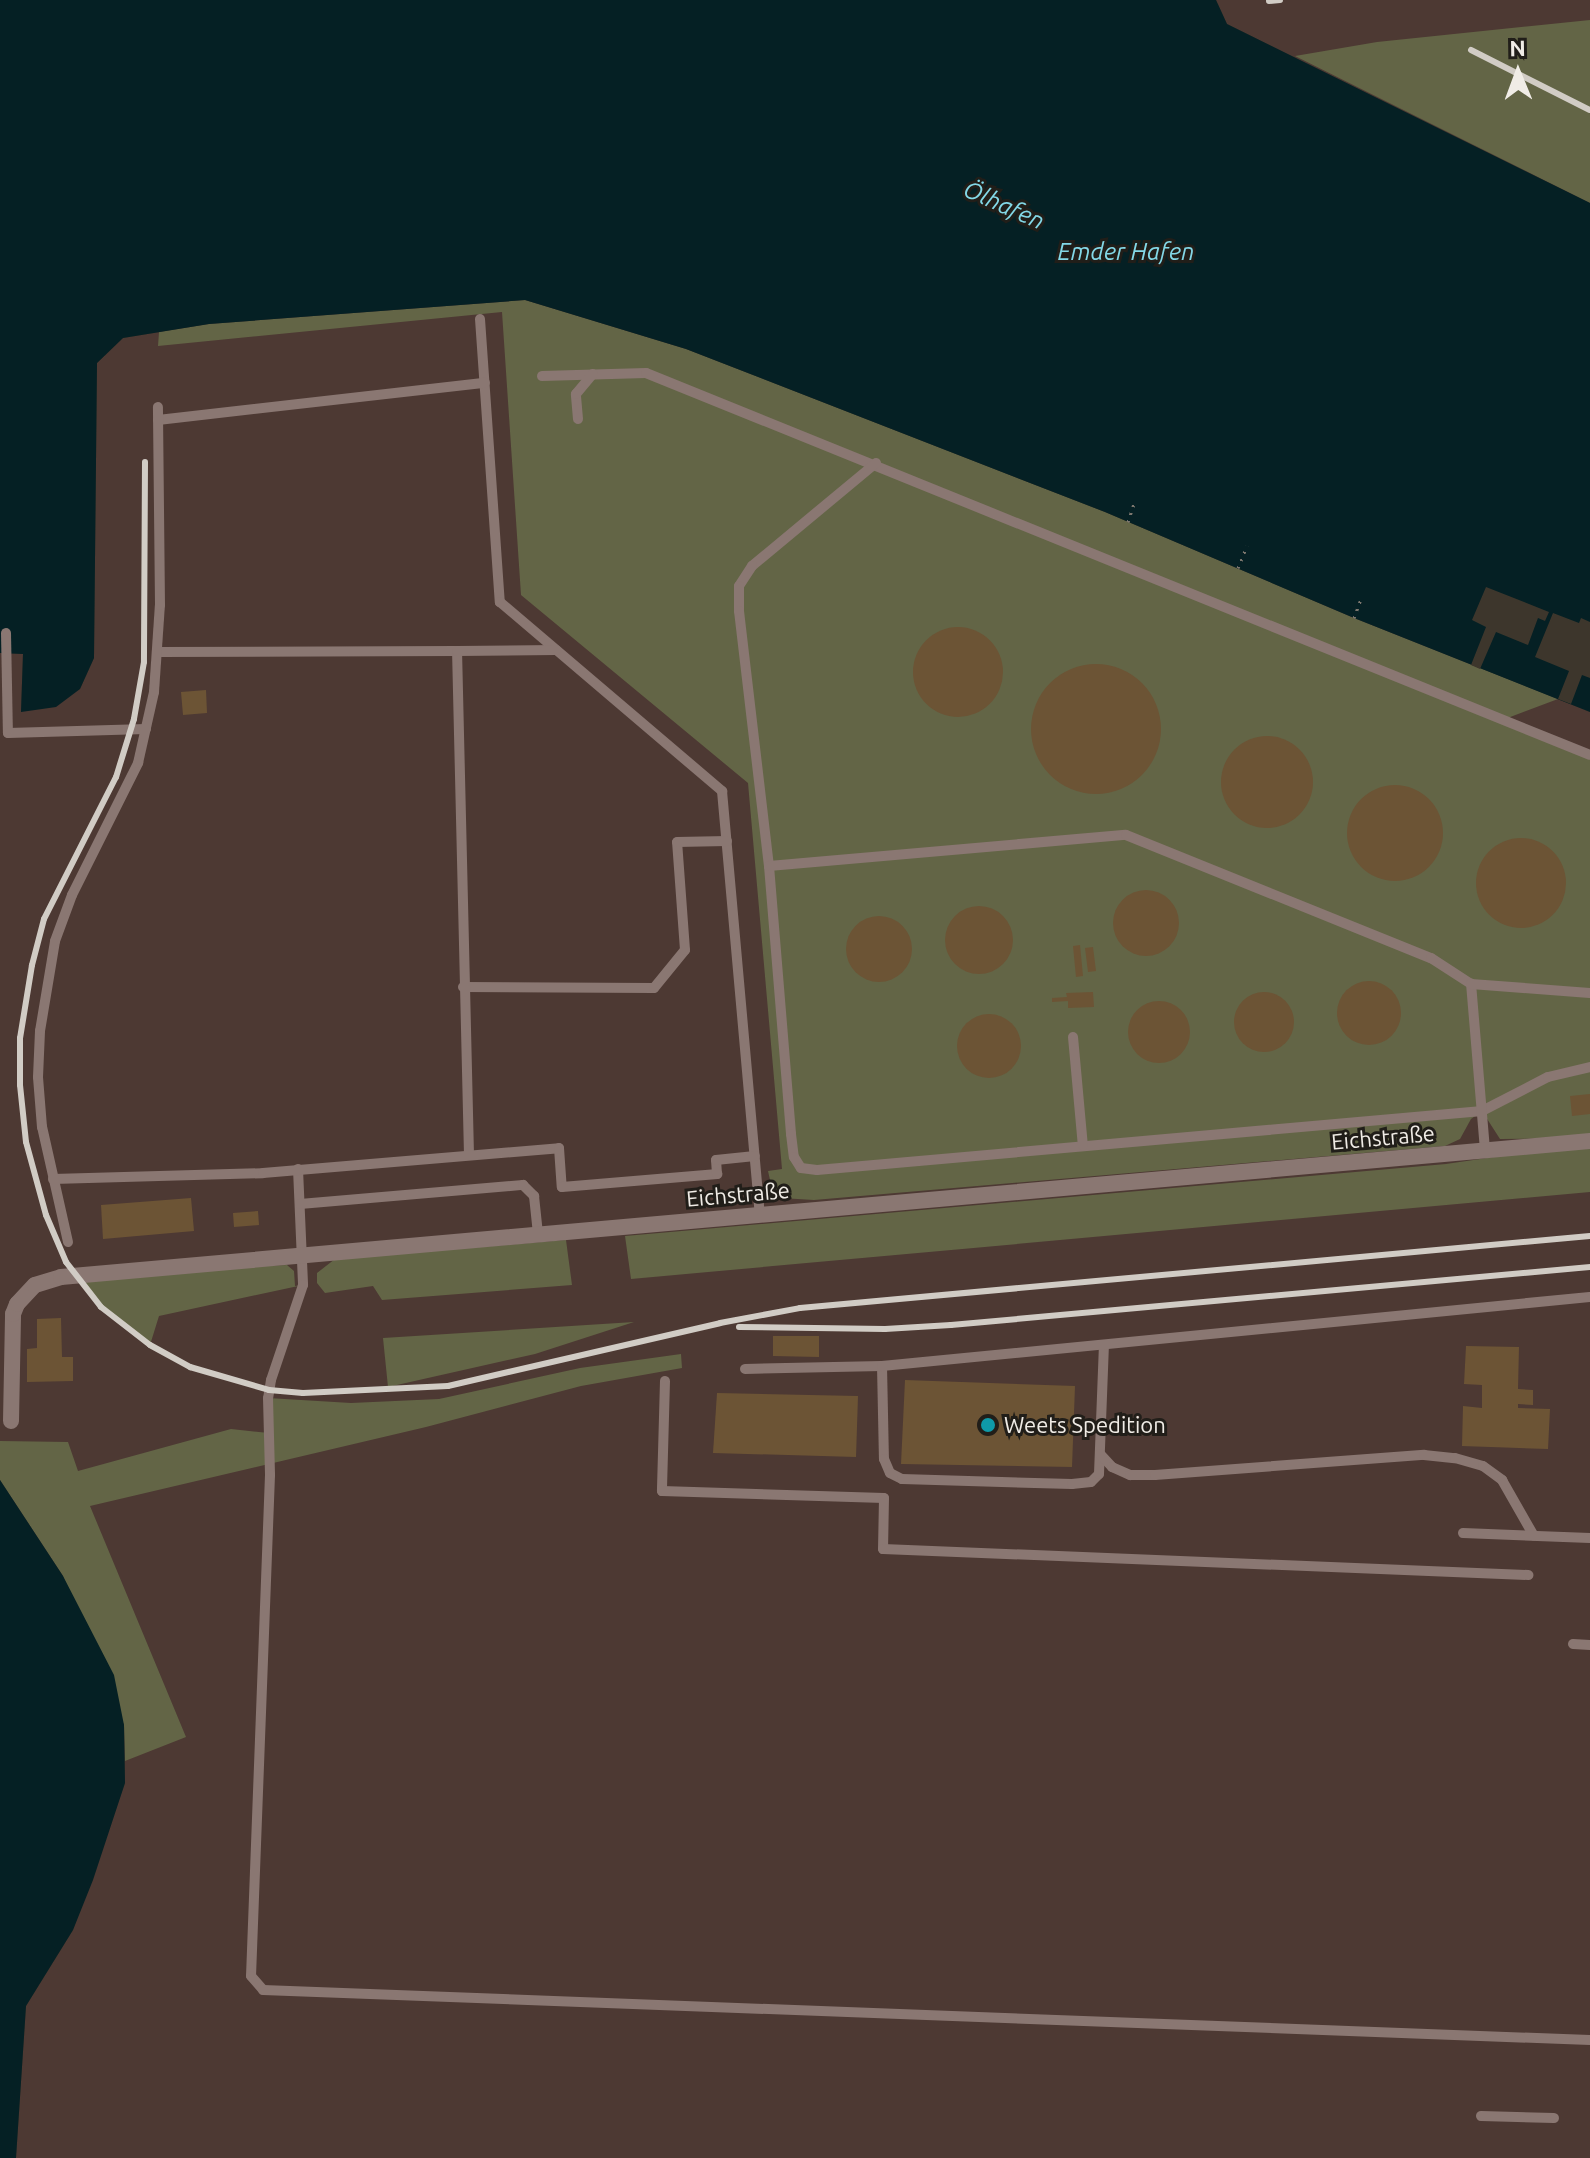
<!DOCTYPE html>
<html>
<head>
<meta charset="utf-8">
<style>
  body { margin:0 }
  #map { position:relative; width:1590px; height:2158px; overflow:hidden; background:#3d362c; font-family:Ubuntu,sans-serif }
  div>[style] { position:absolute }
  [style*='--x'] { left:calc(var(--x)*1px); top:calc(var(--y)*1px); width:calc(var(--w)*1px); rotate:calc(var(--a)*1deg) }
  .industrial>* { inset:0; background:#4d3933 }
  .green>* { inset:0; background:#636546 }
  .water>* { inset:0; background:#052024 }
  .pier>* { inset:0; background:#3d362c }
  .building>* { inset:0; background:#6c5435 }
  .round { border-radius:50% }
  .path>* { height:3px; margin-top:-1.5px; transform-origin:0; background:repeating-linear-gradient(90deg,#7d776f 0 2px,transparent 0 8px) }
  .lane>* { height:10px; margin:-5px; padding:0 5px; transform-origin:5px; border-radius:5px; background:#8a7772 }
  .street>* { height:16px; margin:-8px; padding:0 8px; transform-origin:8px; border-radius:8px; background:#8a7772 }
  .rail>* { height:6px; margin:-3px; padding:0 3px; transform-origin:3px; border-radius:3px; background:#d1ccc5 }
  .dots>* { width:22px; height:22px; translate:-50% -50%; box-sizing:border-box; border:4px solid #211e19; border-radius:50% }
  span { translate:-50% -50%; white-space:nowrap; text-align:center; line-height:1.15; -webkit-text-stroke:6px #211e19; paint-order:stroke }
  .street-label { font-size:22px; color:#f0ece6 }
  .poi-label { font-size:22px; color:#f0ece6 }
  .left { translate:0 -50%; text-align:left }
  .water-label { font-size:24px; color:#83d8e7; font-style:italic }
  .north { position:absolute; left:1478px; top:32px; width:80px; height:80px; -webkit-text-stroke:6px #211e19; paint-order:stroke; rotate:359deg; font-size:22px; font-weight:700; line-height:32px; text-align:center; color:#f0ece6 }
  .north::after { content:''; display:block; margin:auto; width:28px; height:36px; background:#f0ece6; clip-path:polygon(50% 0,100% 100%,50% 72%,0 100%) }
</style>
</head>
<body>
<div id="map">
  <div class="industrial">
    <i style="clip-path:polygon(1216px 0,1590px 0,1590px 203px,1227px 24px)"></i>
    <i style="clip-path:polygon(525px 300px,686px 349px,1590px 712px,1590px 2158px,16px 2158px,26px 2006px,73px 1930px,125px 1783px,124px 1725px,63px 1576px,0 1480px,0 653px,23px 654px,21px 711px,80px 689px,94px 658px,97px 363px,123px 338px,209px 324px)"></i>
  </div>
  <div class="green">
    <i style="clip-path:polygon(1590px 20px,1590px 203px,1295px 56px,1377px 42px)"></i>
    <i style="clip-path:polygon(525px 300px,686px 349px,1105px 512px,1354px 618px,1558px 699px,1505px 719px,1590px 755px,1590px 1138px,1500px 1139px,1482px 1111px,1471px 1119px,1460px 1139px,1445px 1146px,814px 1200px,781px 1198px,772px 1189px,768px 1171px,782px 1169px,748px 783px,521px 595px,502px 312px,158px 346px,159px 332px,209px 324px)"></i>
    <i style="clip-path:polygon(1590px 1143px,1590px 1192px,631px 1279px,625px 1236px,1446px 1164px)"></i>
    <i style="clip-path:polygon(566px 1240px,572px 1285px,382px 1300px,373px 1286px,325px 1293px,317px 1283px,317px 1273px,335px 1259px)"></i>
    <i style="clip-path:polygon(287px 1265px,294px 1271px,295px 1286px,303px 1285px,159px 1316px,150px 1345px,101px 1307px,76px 1275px)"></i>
    <i style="clip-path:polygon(634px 1322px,535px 1354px,388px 1387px,383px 1338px)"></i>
    <i style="clip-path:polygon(681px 1354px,682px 1368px,581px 1386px,426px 1427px,90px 1506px,186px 1737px,125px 1761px,124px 1725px,63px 1576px,0 1480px,0 1441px,68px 1442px,78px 1471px,231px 1429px,269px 1433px,268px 1398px,351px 1403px,439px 1399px,580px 1368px)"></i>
  </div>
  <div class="water">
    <i style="clip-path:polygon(0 0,1216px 0,1227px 24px,1590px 203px,1590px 712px,1354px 618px,1105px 512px,686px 349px,525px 300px,209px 324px,123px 338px,97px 363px,94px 658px,80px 689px,56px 707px,21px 712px,23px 654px,0 653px)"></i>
    <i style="clip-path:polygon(0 1480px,63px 1576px,114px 1675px,124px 1725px,125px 1783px,93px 1880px,73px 1930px,26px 2006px,16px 2158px,0 2158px)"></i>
  </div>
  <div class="pier">
    <i style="clip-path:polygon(1486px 587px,1549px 612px,1545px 621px,1538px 618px,1528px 645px,1496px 632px,1480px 669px,1471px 665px,1486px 627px,1472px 620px)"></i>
    <i style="clip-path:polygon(1553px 613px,1579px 623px,1581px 618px,1590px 622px,1590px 678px,1582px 675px,1571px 704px,1558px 699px,1569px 671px,1535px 657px)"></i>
  </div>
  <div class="building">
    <i class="round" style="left:913px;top:627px;width:90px;height:90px"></i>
    <i class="round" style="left:1031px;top:664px;width:130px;height:130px"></i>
    <i style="clip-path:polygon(206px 690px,207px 713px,183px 715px,181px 692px)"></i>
    <i class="round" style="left:1221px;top:736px;width:92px;height:92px"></i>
    <i class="round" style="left:1347px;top:785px;width:96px;height:96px"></i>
    <i class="round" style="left:1476px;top:838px;width:90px;height:90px"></i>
    <i class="round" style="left:1113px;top:890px;width:66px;height:66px"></i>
    <i class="round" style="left:945px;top:906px;width:68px;height:68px"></i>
    <i class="round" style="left:846px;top:916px;width:66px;height:66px"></i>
    <i style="clip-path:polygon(1080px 945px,1083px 976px,1076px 977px,1073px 946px)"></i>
    <i style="clip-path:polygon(1093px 947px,1096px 971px,1088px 972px,1085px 948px)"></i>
    <i class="round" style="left:1337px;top:981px;width:64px;height:64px"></i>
    <i class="round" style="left:1234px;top:992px;width:60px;height:60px"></i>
    <i style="clip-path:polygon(1093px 992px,1094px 1007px,1068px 1008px,1068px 1001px,1052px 1002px,1052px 998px,1067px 997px,1066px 993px)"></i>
    <i class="round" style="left:1128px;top:1001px;width:62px;height:62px"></i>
    <i class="round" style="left:957px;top:1014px;width:64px;height:64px"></i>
    <i style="clip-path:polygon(1590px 1094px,1590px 1114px,1572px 1116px,1570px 1096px)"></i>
    <i style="clip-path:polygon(191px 1198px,194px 1231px,103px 1239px,101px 1205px)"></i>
    <i style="clip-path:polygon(258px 1211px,259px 1225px,234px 1227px,233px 1213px)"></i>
    <i style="clip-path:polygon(61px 1318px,62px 1357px,73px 1357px,73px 1381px,27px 1382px,27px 1349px,37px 1348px,37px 1319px)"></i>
    <i style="clip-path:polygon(773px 1336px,819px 1336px,819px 1357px,773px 1356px)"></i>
    <i style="clip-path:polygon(1466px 1346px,1519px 1347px,1518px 1389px,1533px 1390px,1533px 1405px,1518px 1404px,1518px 1408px,1550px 1409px,1548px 1449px,1462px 1446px,1463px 1406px,1482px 1408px,1482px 1385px,1464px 1384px)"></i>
    <i style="clip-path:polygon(905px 1380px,1075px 1386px,1072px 1467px,901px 1464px)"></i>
    <i style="clip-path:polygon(717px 1393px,858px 1396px,856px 1457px,713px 1453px)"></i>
  </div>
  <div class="path">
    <i style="--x:1128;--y:522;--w:22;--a:-72"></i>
    <i style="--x:1238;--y:568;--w:24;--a:-68"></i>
    <i style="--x:1354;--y:618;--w:23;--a:-70"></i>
  </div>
  <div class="lane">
    <i style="--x:480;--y:319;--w:284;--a:86"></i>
    <i style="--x:500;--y:602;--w:292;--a:40.4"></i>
    <i style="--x:722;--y:791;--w:425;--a:84.9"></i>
    <i style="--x:542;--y:376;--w:104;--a:-1.7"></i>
    <i style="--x:646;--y:373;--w:1018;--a:22.03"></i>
    <i style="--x:578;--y:419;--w:25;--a:-95"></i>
    <i style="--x:576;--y:394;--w:26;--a:-50"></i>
    <i style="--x:158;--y:420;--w:329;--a:-6.5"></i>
    <i style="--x:876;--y:463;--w:161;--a:140.3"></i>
    <i style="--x:752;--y:566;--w:24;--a:123"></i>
    <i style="--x:739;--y:586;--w:25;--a:90"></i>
    <i style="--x:739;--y:611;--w:257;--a:83.3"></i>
    <i style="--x:769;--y:866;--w:269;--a:85.3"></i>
    <i style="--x:791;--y:1134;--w:23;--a:83"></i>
    <i style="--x:794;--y:1157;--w:13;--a:58"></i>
    <i style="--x:801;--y:1168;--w:16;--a:7"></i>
    <i style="--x:817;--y:1170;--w:668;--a:-5.07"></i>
    <i style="--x:1482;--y:1111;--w:74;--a:-27.3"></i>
    <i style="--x:1548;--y:1077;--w:43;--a:-13.4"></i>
    <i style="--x:6;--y:633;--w:100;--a:88.9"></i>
    <i style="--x:8;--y:733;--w:138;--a:-1.7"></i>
    <i style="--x:158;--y:652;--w:299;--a:-0.2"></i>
    <i style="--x:769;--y:866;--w:358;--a:-5"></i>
    <i style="--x:1126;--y:835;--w:329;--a:22"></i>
    <i style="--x:1431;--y:958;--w:48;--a:33"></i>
    <i style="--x:463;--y:987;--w:191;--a:0.3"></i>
    <i style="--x:654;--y:988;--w:49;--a:-50.8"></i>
    <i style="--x:685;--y:950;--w:108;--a:-94.2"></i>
    <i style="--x:677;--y:842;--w:50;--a:-1.1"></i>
    <i style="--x:1073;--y:1037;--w:109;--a:84.8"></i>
    <i style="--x:1485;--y:1150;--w:167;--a:-94.8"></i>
    <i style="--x:1471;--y:984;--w:119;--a:4.3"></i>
    <i style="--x:469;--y:1155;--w:504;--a:-91.36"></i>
    <i style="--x:457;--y:651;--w:99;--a:-0.6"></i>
    <i style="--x:298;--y:1169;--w:116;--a:87.5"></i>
    <i style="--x:303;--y:1285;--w:100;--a:108.6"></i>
    <i style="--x:271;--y:1380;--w:18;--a:99"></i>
    <i style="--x:268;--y:1398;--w:77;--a:88.5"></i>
    <i style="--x:270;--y:1475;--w:501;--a:92.17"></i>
    <i style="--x:251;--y:1976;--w:18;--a:49"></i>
    <i style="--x:263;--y:1990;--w:1328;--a:2.16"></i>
    <i style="--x:53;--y:1179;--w:210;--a:-1.6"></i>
    <i style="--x:263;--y:1173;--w:297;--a:-4.8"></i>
    <i style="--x:559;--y:1148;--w:39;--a:86"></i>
    <i style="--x:562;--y:1187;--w:156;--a:-4.8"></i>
    <i style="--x:717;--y:1174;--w:14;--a:-94"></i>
    <i style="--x:716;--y:1160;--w:39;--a:-6"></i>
    <i style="--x:300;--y:1204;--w:224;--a:-4.9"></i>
    <i style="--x:523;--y:1185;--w:16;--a:45"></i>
    <i style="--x:534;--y:1196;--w:38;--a:84"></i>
    <i style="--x:68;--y:1242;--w:118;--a:-102.7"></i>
    <i style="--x:42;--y:1127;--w:50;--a:-94.6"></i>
    <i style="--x:38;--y:1077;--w:46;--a:-87.5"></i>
    <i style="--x:40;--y:1031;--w:91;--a:-80.5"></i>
    <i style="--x:55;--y:941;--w:49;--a:-69.7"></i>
    <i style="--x:72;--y:895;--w:148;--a:-63.4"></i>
    <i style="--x:138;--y:763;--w:73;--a:-77.3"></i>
    <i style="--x:154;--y:692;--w:87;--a:-86.1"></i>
    <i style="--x:160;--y:605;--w:198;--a:-90.6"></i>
    <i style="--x:882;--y:1366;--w:93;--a:88.8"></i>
    <i style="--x:884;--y:1459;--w:15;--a:67"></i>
    <i style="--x:890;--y:1473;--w:13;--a:27"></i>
    <i style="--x:902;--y:1479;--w:170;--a:1.7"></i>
    <i style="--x:1072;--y:1484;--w:19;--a:-6"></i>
    <i style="--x:1091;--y:1482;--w:11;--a:-45"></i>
    <i style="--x:1099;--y:1474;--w:128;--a:-87.8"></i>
    <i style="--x:745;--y:1369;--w:137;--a:-1.3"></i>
    <i style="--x:882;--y:1366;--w:711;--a:-5.57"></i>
    <i style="--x:665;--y:1381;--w:110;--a:91.6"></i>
    <i style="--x:662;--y:1491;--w:222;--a:1.8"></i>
    <i style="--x:884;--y:1498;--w:51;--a:91.1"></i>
    <i style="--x:883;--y:1549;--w:646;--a:2.31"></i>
    <i style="--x:1100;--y:1454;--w:18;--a:47"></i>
    <i style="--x:1112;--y:1467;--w:20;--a:24"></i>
    <i style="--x:1130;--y:1475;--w:25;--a:0"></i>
    <i style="--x:1155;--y:1475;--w:270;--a:-4.3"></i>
    <i style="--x:1424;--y:1455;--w:31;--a:6"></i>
    <i style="--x:1455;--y:1458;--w:29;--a:16"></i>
    <i style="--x:1483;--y:1466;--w:24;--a:36"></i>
    <i style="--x:1502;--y:1480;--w:64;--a:60.3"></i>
    <i style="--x:1463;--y:1533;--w:127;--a:2.3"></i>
    <i style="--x:1573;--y:1644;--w:17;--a:3"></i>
    <i style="--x:1481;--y:2116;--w:73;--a:1.6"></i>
  </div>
  <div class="street">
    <i style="--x:11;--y:1421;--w:107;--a:-88.9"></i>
    <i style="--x:13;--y:1314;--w:11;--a:-68"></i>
    <i style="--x:17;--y:1304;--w:26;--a:-47"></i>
    <i style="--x:35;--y:1285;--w:27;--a:-17"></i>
    <i style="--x:61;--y:1277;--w:1535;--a:-5.08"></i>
  </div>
  <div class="rail">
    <i style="--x:1269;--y:1;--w:11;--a:-5"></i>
    <i style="--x:1471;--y:50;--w:133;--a:26.8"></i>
    <i style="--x:145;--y:462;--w:200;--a:90.3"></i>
    <i style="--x:144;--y:662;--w:58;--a:100"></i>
    <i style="--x:134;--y:719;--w:61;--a:107.2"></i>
    <i style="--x:116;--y:777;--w:159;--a:116.9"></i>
    <i style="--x:44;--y:919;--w:48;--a:104.6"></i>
    <i style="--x:32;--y:965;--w:74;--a:99.3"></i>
    <i style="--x:20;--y:1038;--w:47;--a:90"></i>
    <i style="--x:20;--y:1085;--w:57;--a:84"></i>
    <i style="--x:26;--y:1142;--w:76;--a:74.7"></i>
    <i style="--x:46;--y:1215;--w:51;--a:66.9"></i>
    <i style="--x:66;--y:1262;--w:57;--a:52.1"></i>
    <i style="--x:101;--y:1307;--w:62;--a:37.8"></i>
    <i style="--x:150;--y:1345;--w:46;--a:28.8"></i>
    <i style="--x:190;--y:1367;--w:82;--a:16.2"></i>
    <i style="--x:269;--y:1390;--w:34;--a:5"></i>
    <i style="--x:303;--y:1393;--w:145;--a:-2.8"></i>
    <i style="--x:448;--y:1386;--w:279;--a:-13"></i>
    <i style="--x:720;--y:1323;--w:81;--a:-10.6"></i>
    <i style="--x:800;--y:1308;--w:793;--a:-5.21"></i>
    <i style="--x:739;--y:1327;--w:146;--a:0.8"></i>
    <i style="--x:885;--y:1329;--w:66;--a:-3.5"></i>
    <i style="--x:951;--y:1325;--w:642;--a:-5.19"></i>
  </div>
  <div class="dots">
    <i style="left:988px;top:1425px;background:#0f9aa8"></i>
  </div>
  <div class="street-label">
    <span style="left:1383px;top:1137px;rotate:-5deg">Eichstraße</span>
    <span style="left:738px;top:1194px;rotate:-5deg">Eichstraße</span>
  </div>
  <div class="poi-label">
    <span class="left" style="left:1004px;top:1425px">Weets Spedition</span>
  </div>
  <div class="water-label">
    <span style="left:1004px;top:205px;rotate:24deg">Ölhafen</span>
    <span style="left:1126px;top:252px">Emder Hafen</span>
  </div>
  <div class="north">N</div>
</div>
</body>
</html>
